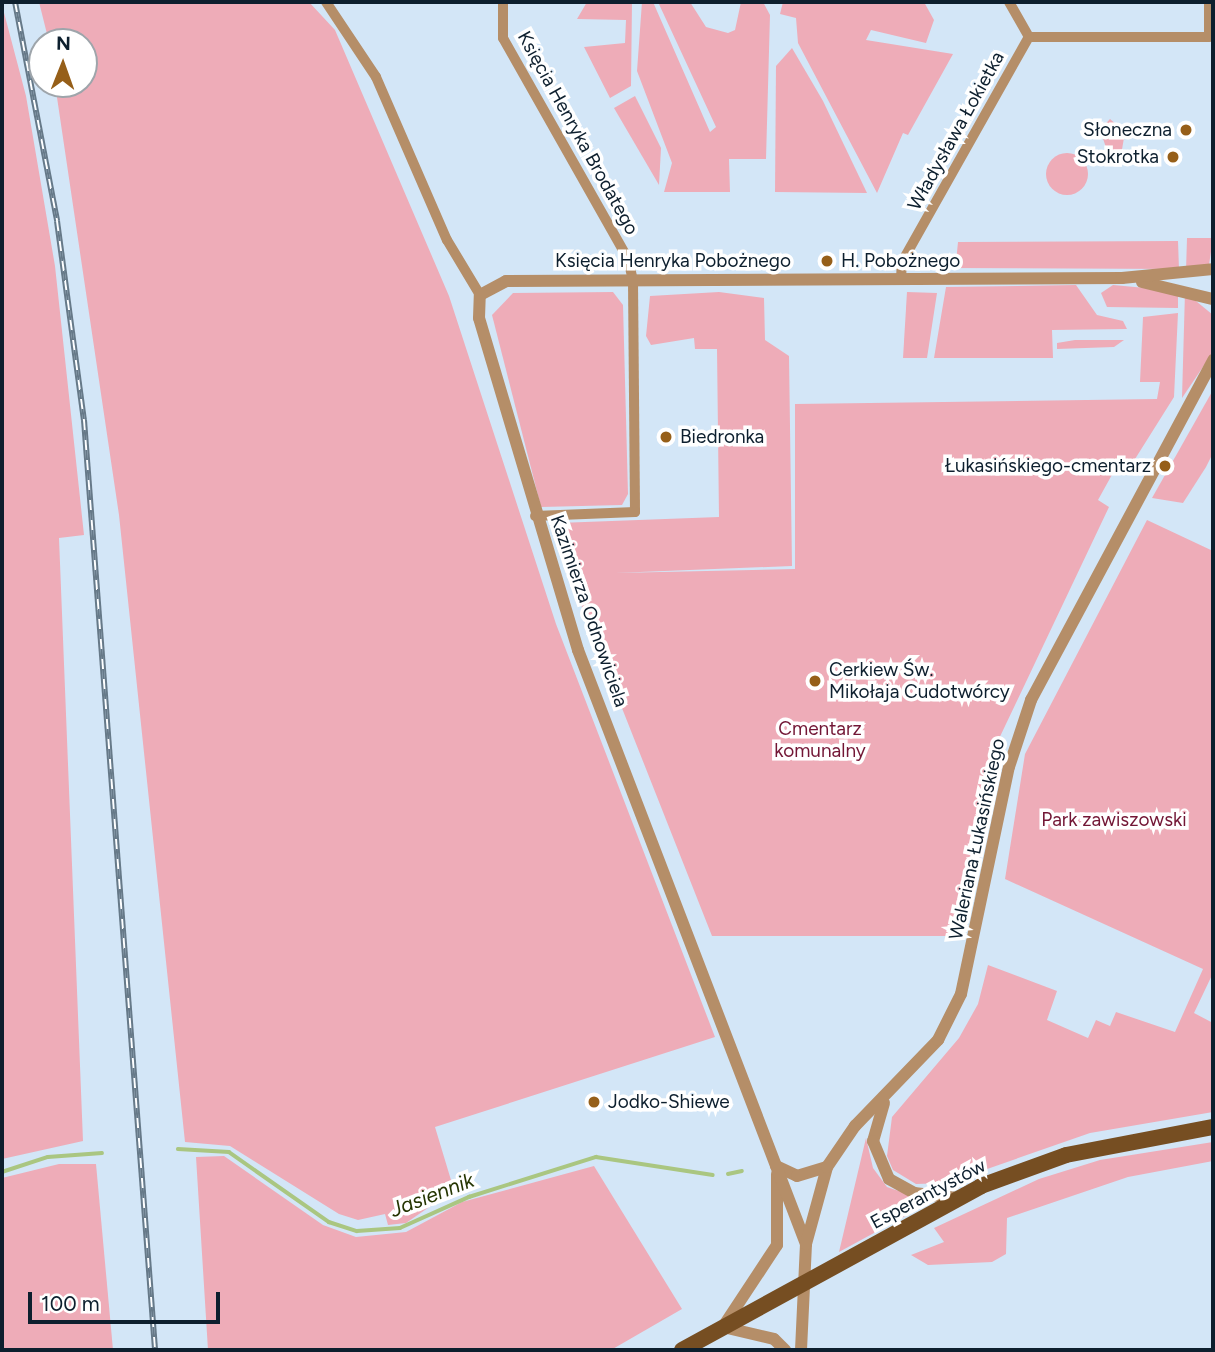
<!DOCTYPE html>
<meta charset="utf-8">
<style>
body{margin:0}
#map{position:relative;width:1215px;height:1352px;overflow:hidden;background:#d3e6f7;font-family:Figtree,sans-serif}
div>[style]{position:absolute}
.green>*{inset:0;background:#eeacb8}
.round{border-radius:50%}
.stream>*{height:3.5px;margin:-1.75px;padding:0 1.75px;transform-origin:1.75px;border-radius:1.75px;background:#aac681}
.minor>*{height:10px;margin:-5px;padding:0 5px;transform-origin:5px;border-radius:5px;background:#b58e68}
.tertiary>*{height:12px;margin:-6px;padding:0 6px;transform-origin:6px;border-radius:6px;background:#b58e68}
.primary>*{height:16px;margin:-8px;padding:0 8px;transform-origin:8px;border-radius:8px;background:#764e22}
.rail>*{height:6px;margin-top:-3px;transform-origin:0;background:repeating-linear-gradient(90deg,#fff 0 10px,#667988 0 20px);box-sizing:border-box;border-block:2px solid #667988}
.dots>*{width:19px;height:19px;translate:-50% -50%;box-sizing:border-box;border:4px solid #fff;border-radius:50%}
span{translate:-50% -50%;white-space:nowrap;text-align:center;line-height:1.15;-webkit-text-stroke:7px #fff;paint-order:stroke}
.poi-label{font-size:19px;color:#0d1f2e}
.right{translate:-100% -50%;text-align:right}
.left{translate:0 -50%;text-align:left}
.street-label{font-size:19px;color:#0d1f2e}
.park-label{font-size:19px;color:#721635}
.water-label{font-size:21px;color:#253502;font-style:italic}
.frame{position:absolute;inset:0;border:4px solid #0d1f2e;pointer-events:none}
.north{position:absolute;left:28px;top:28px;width:70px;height:70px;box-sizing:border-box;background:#fff;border:2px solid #9ea5ab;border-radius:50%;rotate:1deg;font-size:19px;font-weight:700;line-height:28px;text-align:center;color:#0d1f2e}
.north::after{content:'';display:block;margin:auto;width:24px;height:32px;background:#965f19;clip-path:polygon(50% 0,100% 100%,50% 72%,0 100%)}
.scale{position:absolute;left:28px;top:1292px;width:192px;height:32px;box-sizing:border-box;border:4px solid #0d1f2e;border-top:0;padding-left:9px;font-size:21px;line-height:24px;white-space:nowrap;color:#0d1f2e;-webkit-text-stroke:5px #fff;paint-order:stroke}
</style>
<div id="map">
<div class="green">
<i style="clip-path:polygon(39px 2px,309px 2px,335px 30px,449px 296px,556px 624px,715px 1037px,435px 1127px,454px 1190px,406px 1223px,388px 1225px,385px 1214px,358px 1220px,339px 1214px,230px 1146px,185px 1142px,119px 515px,55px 84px,84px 84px,84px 42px,49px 42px)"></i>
<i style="clip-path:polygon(587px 2px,632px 2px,631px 86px,610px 98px,584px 47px,625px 43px,626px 20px,577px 19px)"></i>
<i style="clip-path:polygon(642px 2px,653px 2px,710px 132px,716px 127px,658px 2px,690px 2px,706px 27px,728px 33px,735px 30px,741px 2px,763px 2px,770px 15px,766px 159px,729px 159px,730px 192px,664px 192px,672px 163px,637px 71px)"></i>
<i style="clip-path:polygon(783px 2px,924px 2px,934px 20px,926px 43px,871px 30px,866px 40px,953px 54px,908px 135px,903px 133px,877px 193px,798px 43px,796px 18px,780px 14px)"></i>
<i style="clip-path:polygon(2px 5px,26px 96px,55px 266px,84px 535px,59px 538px,83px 1141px,2px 1159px)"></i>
<i style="clip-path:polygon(792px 48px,823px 101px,867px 193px,775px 192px,776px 66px)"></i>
<i style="clip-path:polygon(635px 96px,661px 148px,659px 185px,614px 108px)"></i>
<i style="clip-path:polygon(1110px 119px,1125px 132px,1120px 161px,1110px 159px,1100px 130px)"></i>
<i class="round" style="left:1046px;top:153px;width:42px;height:42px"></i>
<i style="clip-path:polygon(1187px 238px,1213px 238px,1209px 265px,1186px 270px)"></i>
<i style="clip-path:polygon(1178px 241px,1179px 269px,945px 268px,945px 261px,956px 262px,958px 242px)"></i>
<i style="clip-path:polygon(1076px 285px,1097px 315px,1123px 321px,1127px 329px,1052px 330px,1053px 358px,934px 358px,946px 287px)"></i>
<i style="clip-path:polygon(1113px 285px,1178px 291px,1178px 308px,1107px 307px,1101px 293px)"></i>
<i style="clip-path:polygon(613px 292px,623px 305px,628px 494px,622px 505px,541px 507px,492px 315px,513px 293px)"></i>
<i style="clip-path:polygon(719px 292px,764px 298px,765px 340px,789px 356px,792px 566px,615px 573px,795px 569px,795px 404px,1157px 399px,1160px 382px,1140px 382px,1143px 317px,1178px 313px,1174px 397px,1130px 467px,1119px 462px,1098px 500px,1109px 507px,996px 745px,952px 936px,712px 936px,569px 574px,553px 532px,558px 523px,719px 517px,717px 349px,695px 349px,694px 338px,651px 345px,646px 336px,650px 296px)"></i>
<i style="clip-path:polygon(907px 292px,937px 293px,927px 358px,903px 358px)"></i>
<i style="clip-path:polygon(1185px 292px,1213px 315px,1213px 352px,1182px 398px)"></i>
<i style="clip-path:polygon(1124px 340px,1114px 347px,1057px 349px,1057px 343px,1075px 340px)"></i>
<i style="clip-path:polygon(1213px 390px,1213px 453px,1206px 467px,1183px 503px,1152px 498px)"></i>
<i style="clip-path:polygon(1147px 520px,1213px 551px,1213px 973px,1194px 1013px,1213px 1023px,1213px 1112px,1090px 1133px,947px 1183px,916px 1184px,893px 1170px,887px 1156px,892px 1117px,959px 1038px,978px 1004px,988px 965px,1057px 991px,1047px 1020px,1088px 1038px,1096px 1020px,1110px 1026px,1116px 1012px,1175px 1032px,1203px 969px,1005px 879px,1025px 754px)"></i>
<i style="clip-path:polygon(866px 1138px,873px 1168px,887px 1187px,931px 1202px,839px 1252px)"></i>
<i style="clip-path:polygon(1213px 1142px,1213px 1161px,1128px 1177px,1007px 1218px,1006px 1254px,992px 1262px,928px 1265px,911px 1255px,944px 1242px,934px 1228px,1039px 1179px,1100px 1160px)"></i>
<i style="clip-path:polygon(224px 1156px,323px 1225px,356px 1237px,406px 1232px,462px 1202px,594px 1166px,682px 1309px,611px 1350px,208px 1350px,196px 1157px)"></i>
<i style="clip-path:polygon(59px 1164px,96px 1164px,113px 1350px,2px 1350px,2px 1178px)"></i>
</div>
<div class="stream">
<i style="left:178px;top:1149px;width:51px;rotate:3.4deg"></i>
<i style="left:229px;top:1152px;width:122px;rotate:35deg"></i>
<i style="left:329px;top:1222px;width:29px;rotate:18deg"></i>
<i style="left:357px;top:1231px;width:43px;rotate:-4deg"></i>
<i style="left:400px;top:1228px;width:76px;rotate:-24.2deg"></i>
<i style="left:469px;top:1197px;width:133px;rotate:-17.5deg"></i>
<i style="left:596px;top:1157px;width:118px;rotate:8.7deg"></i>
<i style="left:2px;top:1172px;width:48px;rotate:-18.1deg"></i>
<i style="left:48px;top:1157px;width:54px;rotate:-4.2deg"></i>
<i style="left:728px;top:1174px;width:14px;rotate:-12deg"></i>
</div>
<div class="minor">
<i style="left:326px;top:2px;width:90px;rotate:56.3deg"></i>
<i style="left:376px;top:77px;width:178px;rotate:66.5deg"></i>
<i style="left:447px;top:240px;width:64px;rotate:59deg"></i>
<i style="left:503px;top:2px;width:36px;rotate:90deg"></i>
<i style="left:503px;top:38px;width:254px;rotate:60.5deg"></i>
<i style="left:628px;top:259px;width:23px;rotate:77deg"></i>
<i style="left:633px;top:281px;width:231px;rotate:89.5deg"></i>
<i style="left:635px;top:512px;width:100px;rotate:177.7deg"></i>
<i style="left:1029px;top:37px;width:180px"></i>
<i style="left:1209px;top:37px;width:35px;rotate:-90deg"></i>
<i style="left:901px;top:279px;width:17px;rotate:-87deg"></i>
<i style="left:902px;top:262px;width:258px;rotate:-60.6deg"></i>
<i style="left:1029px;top:37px;width:40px;rotate:-119.7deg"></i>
</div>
<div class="tertiary">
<i style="left:1142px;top:282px;width:73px;rotate:13.5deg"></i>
<i style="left:884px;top:1103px;width:40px;rotate:106deg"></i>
<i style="left:873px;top:1141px;width:41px;rotate:67.2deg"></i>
<i style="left:889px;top:1179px;width:29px;rotate:29deg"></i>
<i style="left:914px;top:1193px;width:44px;rotate:6.5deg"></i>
<i style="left:776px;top:1166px;width:23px;rotate:25deg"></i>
<i style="left:797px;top:1176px;width:31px;rotate:-17deg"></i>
<i style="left:777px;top:1174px;width:71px;rotate:90deg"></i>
<i style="left:777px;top:1245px;width:98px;rotate:123.4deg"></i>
<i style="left:723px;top:1327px;width:52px;rotate:13.2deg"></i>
<i style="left:774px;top:1339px;width:16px;rotate:45deg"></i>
<i style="left:806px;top:1244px;width:636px;rotate:-111deg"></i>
<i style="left:578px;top:650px;width:346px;rotate:-106.6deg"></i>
<i style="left:479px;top:318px;width:23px;rotate:-88deg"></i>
<i style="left:480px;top:295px;width:30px;rotate:-28deg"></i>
<i style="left:506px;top:281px;width:616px;rotate:-0.28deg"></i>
<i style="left:1122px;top:278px;width:91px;rotate:-5.6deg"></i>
<i style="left:801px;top:1350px;width:106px;rotate:-87.3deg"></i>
<i style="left:806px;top:1244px;width:80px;rotate:-74.7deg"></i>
<i style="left:827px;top:1167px;width:50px;rotate:-55.7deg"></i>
<i style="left:855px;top:1126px;width:120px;rotate:-46deg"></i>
<i style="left:938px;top:1040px;width:51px;rotate:-63.4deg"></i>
<i style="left:961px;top:994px;width:232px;rotate:-78.1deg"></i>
<i style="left:1009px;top:767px;width:71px;rotate:-71.8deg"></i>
<i style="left:1031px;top:700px;width:386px;rotate:-61.8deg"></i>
</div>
<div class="primary">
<i style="left:682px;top:1350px;width:341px;rotate:-28.7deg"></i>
<i style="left:981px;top:1186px;width:90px;rotate:-20deg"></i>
<i style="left:1066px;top:1155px;width:150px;rotate:-10.8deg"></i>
</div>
<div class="rail">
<i style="left:15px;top:2px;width:223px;rotate:79.1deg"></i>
<i style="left:57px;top:221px;width:201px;rotate:82.3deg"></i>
<i style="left:84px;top:420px;width:933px;rotate:85.63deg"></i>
</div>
<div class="dots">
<i style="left:1186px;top:130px;background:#965f19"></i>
<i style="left:1173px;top:157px;background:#965f19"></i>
<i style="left:827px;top:261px;background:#965f19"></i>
<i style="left:666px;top:437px;background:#965f19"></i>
<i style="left:1165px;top:466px;background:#965f19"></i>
<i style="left:815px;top:681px;background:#965f19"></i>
<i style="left:594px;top:1102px;background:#965f19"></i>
</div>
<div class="poi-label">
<span class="right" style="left:1172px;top:130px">Słoneczna</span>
<span class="right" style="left:1159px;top:157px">Stokrotka</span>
<span class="left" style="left:841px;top:261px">H. Pobożnego</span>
<span class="left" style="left:680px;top:437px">Biedronka</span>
<span class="right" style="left:1151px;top:466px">Łukasińskiego-cmentarz</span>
<span class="left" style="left:829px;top:681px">Cerkiew Św.<br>Mikołaja Cudotwórcy</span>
<span class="left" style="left:608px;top:1102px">Jodko-Shiewe</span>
</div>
<div class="street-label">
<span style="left:956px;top:131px;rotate:-61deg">Władysława Łokietka</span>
<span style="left:578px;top:133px;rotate:61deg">Księcia Henryka Brodatego</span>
<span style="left:673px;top:261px">Księcia Henryka Pobożnego</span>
<span style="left:589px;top:611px;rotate:71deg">Kazimierza Odnowiciela</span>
<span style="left:977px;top:839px;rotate:-78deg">Waleriana Łukasińskiego</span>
<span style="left:928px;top:1194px;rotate:-28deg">Esperantystów</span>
</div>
<div class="park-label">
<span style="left:820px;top:740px">Cmentarz<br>komunalny</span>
<span style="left:1114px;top:820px">Park zawiszowski</span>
</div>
<div class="water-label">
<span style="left:432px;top:1195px;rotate:-21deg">Jasiennik</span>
</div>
<div class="frame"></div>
<div class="north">N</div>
<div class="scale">100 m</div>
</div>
